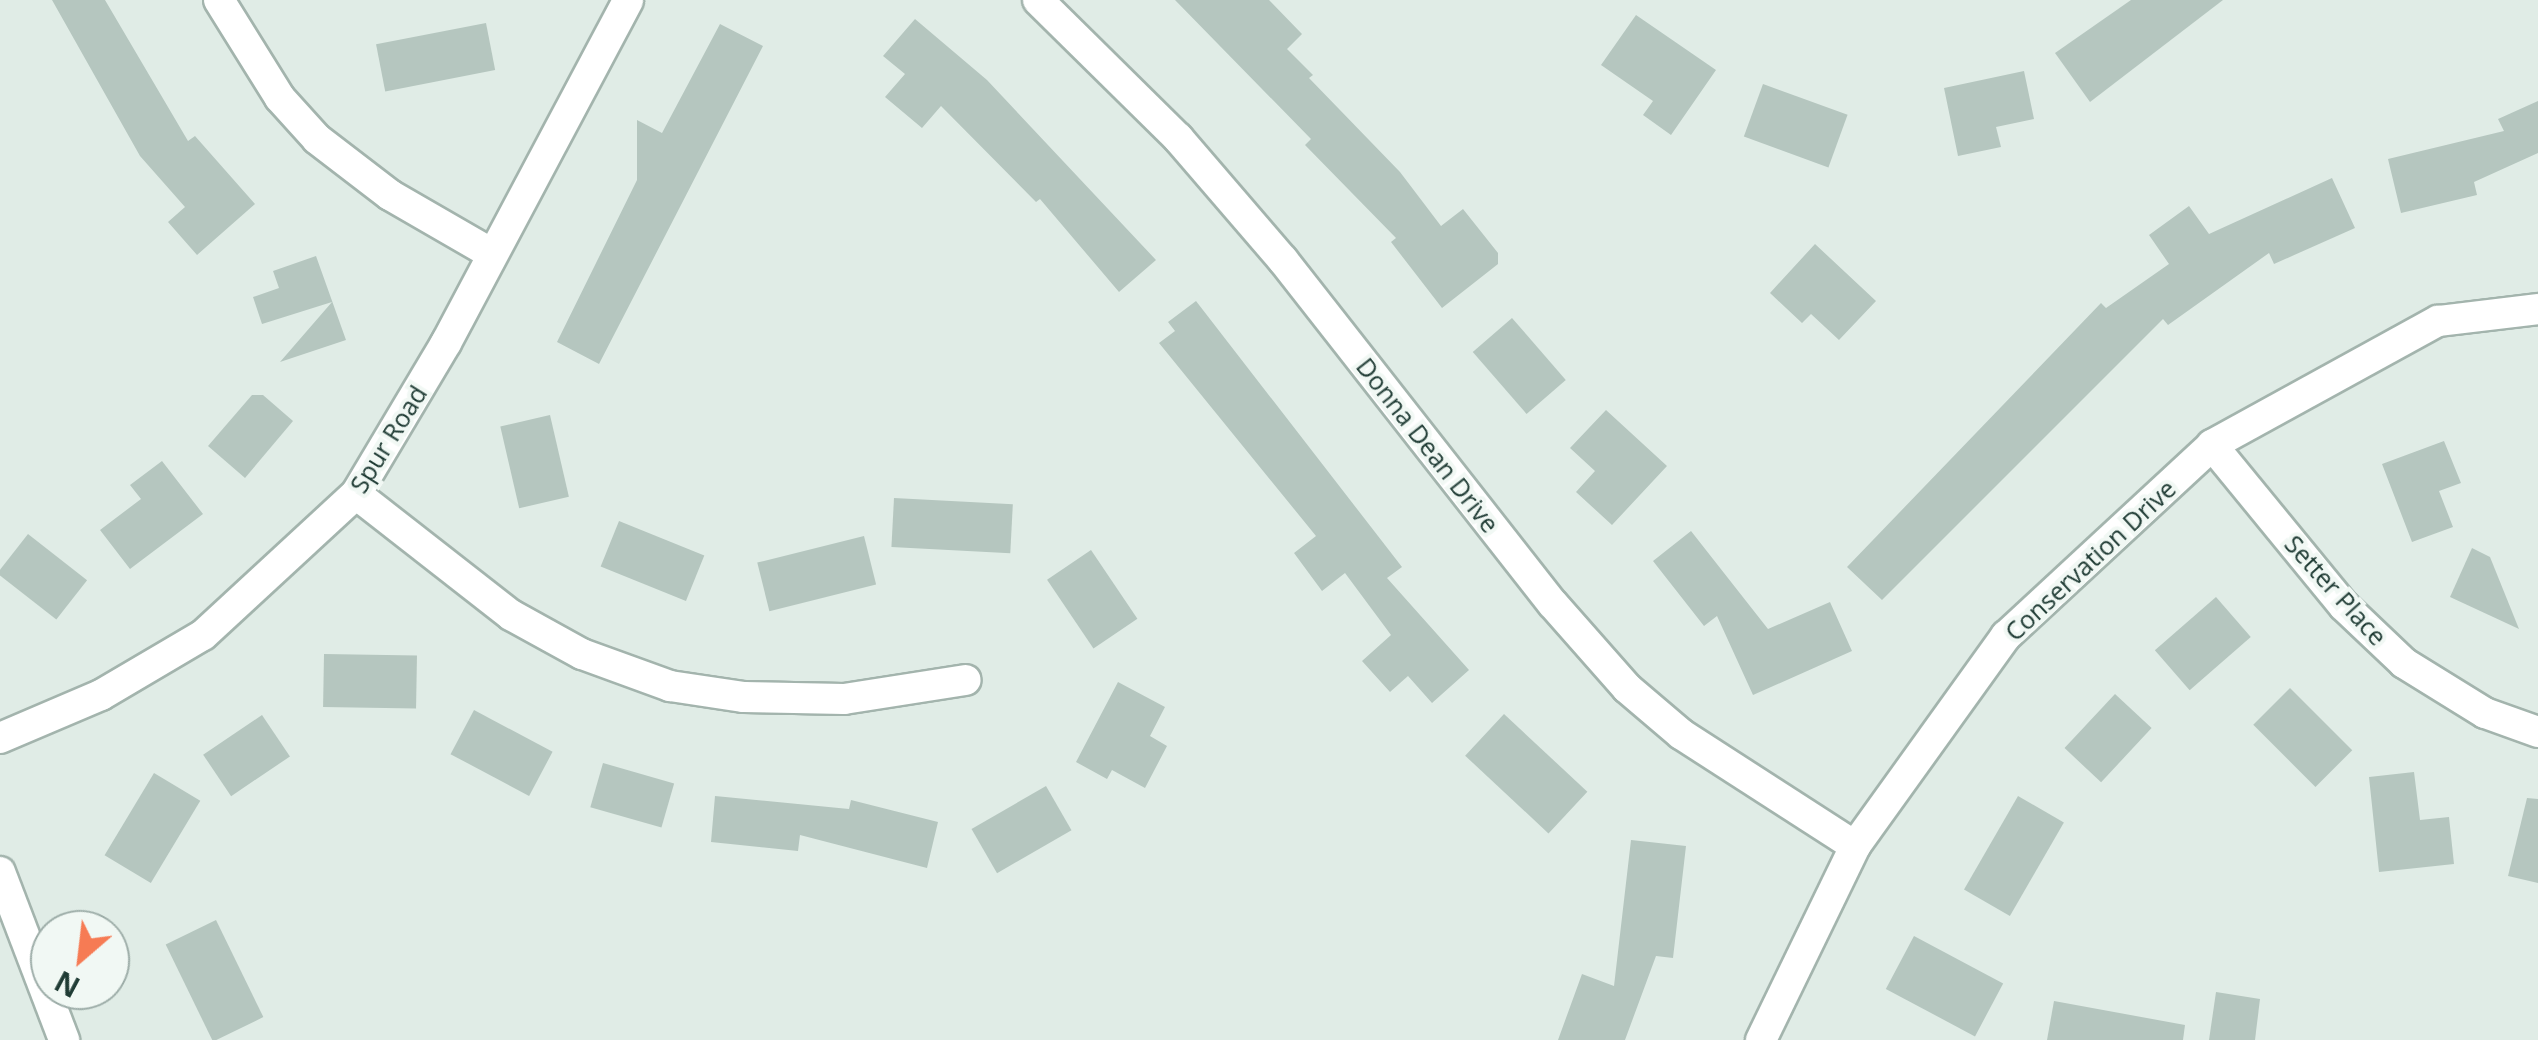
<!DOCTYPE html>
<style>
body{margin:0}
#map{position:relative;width:2538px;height:1040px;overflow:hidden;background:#e0ece6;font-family:"Open Sans",sans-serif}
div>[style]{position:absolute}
.building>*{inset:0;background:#b5c6bf;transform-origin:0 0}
.roads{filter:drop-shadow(2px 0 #a3b4ad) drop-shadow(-2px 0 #a3b4ad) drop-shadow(0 2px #a3b4ad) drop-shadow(0 -2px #a3b4ad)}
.street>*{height:30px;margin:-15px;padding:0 15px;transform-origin:15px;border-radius:15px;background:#fff}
.secondary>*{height:30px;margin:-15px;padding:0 15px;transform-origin:15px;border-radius:15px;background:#fff}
span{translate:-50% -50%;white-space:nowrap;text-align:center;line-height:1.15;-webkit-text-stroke:8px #f1f8f4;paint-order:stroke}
.street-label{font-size:25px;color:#203c35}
.north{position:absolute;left:30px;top:910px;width:100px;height:100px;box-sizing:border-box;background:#f1f8f4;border:2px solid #9dada8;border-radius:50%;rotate:208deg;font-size:28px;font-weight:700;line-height:40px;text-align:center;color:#203c35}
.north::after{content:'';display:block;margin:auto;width:35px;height:45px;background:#f67b54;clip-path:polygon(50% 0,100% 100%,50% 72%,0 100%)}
</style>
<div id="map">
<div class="building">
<i style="clip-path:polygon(52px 0,105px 0,188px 141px,195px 136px,255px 204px,197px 255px,168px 222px,185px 207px,140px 156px)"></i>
<i style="clip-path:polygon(1175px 0,1269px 0,1302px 34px,1287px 49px,1313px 75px,1309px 78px,1400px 172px,1441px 226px,1463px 209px,1498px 253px,1498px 264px,1442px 308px,1391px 242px,1396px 238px,1305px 145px,1311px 139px)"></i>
<i style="clip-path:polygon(2131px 0,2223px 0,2090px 102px,2055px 53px)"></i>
<i style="clip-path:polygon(1636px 15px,1716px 70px,1671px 135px,1643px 115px,1653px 101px,1601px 65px)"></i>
<i style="clip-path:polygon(915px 19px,987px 80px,1156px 260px,1119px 292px,1040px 199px,1036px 202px,941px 106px,922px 128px,885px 97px,905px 74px,883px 56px)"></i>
<i style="left:486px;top:23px;width:48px;height:112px;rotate:79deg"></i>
<i style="clip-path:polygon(720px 24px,763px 46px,599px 364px,557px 342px,637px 180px,637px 120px,662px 133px)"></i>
<i style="clip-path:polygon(2024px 71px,2034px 119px,1996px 127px,2001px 147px,1958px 156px,1944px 88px)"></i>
<i style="left:1763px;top:84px;width:90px;height:56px;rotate:20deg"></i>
<i style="clip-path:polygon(2538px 101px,2538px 153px,2474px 182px,2477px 195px,2401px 213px,2388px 159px,2504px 131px,2498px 119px)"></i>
<i style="clip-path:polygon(2332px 178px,2355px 228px,2274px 264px,2269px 253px,2168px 325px,2163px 319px,1882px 600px,1847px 567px,2101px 303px,2106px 308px,2169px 264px,2149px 235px,2189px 206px,2209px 234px)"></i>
<i style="clip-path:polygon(1815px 244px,1876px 301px,1839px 340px,1811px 314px,1802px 323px,1770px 293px)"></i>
<i style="clip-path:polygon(316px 256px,346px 340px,280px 362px,332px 302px,262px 324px,253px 297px,279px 288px,273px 271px)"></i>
<i style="clip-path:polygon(1196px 301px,1402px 567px,1387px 578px,1469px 670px,1432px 703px,1408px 676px,1390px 692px,1362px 661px,1391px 635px,1345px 573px,1322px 591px,1294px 553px,1316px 536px,1159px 343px,1175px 331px,1168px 322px)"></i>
<i style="left:1512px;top:318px;width:82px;height:52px;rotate:49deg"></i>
<i style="clip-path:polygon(252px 395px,263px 395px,293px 421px,245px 478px,208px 446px)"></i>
<i style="clip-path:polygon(1606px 410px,1667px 466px,1612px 525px,1576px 492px,1595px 471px,1570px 448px)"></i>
<i style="left:550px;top:415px;width:84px;height:51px;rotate:77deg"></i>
<i style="clip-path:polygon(2444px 441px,2461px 483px,2439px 491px,2453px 527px,2412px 542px,2382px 464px)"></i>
<i style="clip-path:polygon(162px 461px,203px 514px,130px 569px,100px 530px,141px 499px,130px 485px)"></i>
<i style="left:894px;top:498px;width:119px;height:49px;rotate:3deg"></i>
<i style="left:619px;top:521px;width:92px;height:49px;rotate:22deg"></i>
<i style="clip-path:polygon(1691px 531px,1768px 629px,1830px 602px,1852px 651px,1753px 695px,1717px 616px,1704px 626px,1653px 561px)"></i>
<i style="left:28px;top:534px;width:75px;height:50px;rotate:38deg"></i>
<i style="left:864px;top:536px;width:50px;height:110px;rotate:76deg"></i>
<i style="clip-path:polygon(2472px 548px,2490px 557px,2519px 629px,2450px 597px)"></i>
<i style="left:1091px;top:550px;width:83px;height:53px;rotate:56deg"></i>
<i style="left:2216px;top:597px;width:53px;height:81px;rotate:49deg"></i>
<i style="left:324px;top:654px;width:93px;height:53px;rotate:1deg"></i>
<i style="clip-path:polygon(1118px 682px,1165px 707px,1150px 736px,1167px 746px,1145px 788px,1112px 770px,1107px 779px,1076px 762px)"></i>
<i style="left:2290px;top:688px;width:88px;height:52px;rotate:45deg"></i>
<i style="left:2115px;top:694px;width:50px;height:74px;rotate:43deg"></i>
<i style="left:474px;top:710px;width:89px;height:50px;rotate:28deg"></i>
<i style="left:1504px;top:714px;width:114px;height:57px;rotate:43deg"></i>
<i style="left:262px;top:715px;width:50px;height:71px;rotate:56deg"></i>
<i style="left:603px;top:763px;width:74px;height:46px;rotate:16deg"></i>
<i style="clip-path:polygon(2414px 772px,2420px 820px,2449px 817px,2454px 864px,2379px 872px,2369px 777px)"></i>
<i style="left:154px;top:773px;width:54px;height:96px;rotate:31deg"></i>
<i style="left:1046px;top:786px;width:51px;height:86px;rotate:60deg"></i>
<i style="clip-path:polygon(715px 796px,849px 809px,851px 800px,938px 822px,927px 868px,800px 835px,798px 851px,711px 842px)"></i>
<i style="left:2018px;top:796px;width:53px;height:108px;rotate:30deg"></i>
<i style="clip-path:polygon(2527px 798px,2538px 799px,2538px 883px,2508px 876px)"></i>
<i style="clip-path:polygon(1631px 840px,1686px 846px,1673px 958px,1656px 956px,1625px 1040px,1558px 1040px,1582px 974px,1614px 986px)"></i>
<i style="left:216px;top:920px;width:108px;height:56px;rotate:64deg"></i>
<i style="left:1914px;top:936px;width:101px;height:60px;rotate:28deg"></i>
<i style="clip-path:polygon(2216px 992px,2260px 999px,2255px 1040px,2209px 1040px)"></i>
<i style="clip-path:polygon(2054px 1001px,2185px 1025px,2183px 1040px,2047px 1040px)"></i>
</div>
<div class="roads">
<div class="street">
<i style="left:219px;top:0;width:115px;rotate:58.1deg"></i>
<i style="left:280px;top:98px;width:55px;rotate:47.9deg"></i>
<i style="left:317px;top:139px;width:92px;rotate:37.5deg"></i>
<i style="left:390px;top:195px;width:118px;rotate:30deg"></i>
<i style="left:1038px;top:0;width:197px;rotate:44.6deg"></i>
<i style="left:1178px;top:138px;width:161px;rotate:49.3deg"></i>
<i style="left:1283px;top:260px;width:437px;rotate:51.9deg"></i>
<i style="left:1553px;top:604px;width:112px;rotate:48.6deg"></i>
<i style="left:1627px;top:688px;width:71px;rotate:40.4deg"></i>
<i style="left:1681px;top:734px;width:207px;rotate:32.8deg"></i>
<i style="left:2212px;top:445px;width:208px;rotate:50.7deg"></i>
<i style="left:2344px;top:606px;width:83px;rotate:43.5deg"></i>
<i style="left:2404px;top:663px;width:95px;rotate:31.7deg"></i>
<i style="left:2485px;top:713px;width:56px;rotate:19.7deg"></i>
<i style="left:356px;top:494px;width:197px;rotate:38deg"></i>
<i style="left:511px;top:615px;width:81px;rotate:28.8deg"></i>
<i style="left:582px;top:654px;width:94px;rotate:20deg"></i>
<i style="left:670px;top:686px;width:75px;rotate:8.5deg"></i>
<i style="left:744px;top:697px;width:100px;rotate:1.1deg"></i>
<i style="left:844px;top:699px;width:123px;rotate:-8.9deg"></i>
<i style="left:0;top:738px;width:110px;rotate:-23.1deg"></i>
<i style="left:101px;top:695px;width:118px;rotate:-30.5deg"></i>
<i style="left:203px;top:635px;width:208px;rotate:-42.7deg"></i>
<i style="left:356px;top:494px;width:176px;rotate:-59.2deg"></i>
<i style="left:446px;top:343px;width:388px;rotate:-62deg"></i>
<i style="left:1761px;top:1040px;width:216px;rotate:-64.1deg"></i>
<i style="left:1855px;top:846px;width:259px;rotate:-54.3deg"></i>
<i style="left:2006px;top:636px;width:281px;rotate:-42.8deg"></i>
<i style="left:2212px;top:445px;width:258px;rotate:-28.8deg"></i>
<i style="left:2438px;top:321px;width:101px;rotate:-6.8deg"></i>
</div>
<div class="secondary">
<i style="left:0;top:872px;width:180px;rotate:69.1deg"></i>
</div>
</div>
<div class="street-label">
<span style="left:388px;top:439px;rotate:-58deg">Spur Road</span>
<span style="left:1428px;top:445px;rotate:52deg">Donna Dean Drive</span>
<span style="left:2090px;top:560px;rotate:-43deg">Conservation Drive</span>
<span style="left:2336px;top:590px;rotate:48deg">Setter Place</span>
</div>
<div class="north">N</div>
</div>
